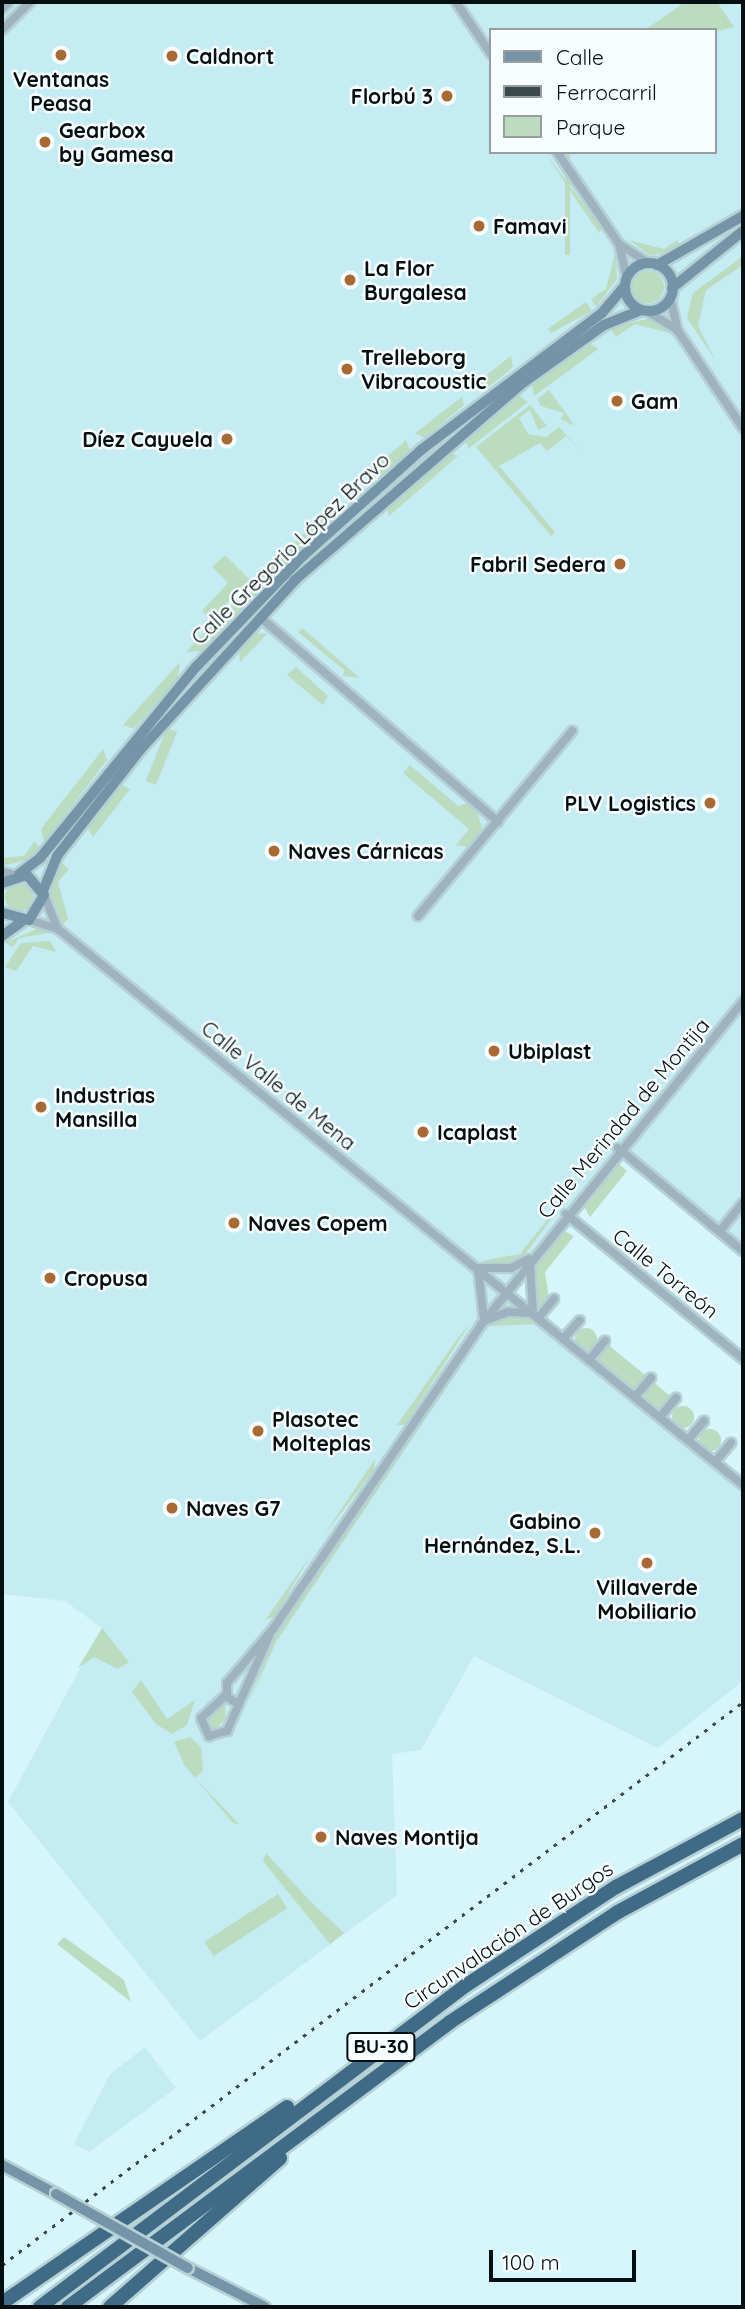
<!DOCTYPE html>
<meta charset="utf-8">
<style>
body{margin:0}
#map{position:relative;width:745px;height:2309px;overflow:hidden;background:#d7f6fb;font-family:Quicksand,sans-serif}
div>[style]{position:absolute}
.built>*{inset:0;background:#c4ecf2}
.green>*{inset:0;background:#bbdcbe;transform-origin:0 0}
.round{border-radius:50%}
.roads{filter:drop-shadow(2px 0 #b5d1d5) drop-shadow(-2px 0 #b5d1d5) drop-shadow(0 2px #b5d1d5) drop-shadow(0 -2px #b5d1d5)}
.street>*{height:8px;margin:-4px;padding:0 4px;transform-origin:4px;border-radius:4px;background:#9eb2bf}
.secondary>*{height:10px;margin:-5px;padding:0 5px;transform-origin:5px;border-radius:5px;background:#7694a7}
.secondary>.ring{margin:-5px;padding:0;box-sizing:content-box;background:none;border:10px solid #7694a7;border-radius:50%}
.highway>*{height:14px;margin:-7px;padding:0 7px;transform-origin:7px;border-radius:7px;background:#3f6b86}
.rail>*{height:2.5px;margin-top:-1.25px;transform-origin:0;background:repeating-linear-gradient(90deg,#3a494b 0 3.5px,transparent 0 10.5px)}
.bridges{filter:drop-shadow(2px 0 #b5d1d5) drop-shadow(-2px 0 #b5d1d5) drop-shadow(0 2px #b5d1d5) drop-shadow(0 -2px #b5d1d5)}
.secondary-bridge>*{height:10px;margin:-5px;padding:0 5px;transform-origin:5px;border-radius:5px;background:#7694a7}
.dots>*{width:19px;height:19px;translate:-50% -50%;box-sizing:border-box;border:4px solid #f8feff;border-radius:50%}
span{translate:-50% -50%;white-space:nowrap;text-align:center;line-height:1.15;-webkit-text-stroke:5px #f8feff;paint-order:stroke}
.shield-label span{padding:2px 5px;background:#f8feff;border:2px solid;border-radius:5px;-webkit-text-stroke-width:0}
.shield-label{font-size:19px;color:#050e10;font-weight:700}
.poi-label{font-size:21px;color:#050e10;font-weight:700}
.left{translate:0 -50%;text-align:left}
.right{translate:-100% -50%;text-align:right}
.street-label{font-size:21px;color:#050e10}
.frame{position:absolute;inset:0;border:4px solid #050e10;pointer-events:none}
.legend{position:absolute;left:489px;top:28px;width:228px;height:126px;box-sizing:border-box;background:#f8feff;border:2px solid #979e9f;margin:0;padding:9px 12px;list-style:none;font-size:21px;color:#050e10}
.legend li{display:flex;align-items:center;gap:14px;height:35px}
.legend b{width:35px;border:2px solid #979e9f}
.scale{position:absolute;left:489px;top:2250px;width:147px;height:32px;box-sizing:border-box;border:4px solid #050e10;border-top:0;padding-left:9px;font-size:21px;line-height:24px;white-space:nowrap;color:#050e10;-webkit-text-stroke:5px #f8feff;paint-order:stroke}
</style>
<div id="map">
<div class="built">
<i style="clip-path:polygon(evenodd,2px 2px,743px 2px,743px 1251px,618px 1148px,506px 1291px,743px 1485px,743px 1681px,658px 1748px,474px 1656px,421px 1750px,392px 1754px,397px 1895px,200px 2041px,8px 1802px,102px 1628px,65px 1601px,2px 1594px,2px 2px,491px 30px,715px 30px,715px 152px,491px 152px,491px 30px)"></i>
<i style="clip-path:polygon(145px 2047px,176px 2088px,89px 2152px,74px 2144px,110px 2074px)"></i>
</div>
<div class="green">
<i style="clip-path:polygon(685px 2px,717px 2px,734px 27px,715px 32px,645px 30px)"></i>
<i style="clip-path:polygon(545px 152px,602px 229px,599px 233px,569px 189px)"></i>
<i style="left:565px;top:152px;width:5px;height:103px"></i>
<i style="clip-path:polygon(629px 240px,664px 249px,677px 240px,682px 248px,651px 256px)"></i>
<i style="clip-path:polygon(616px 250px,617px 279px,596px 307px,591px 299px,606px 289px)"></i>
<i style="clip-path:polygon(743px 256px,743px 265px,706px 290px,698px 326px,716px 361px,687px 318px,693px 293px)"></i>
<i class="round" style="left:632px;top:271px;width:32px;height:32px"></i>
<i style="clip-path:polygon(586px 302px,592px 311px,551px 333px,548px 329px)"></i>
<i style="clip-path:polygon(647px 319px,673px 334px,635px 324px,616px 337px,610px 328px)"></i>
<i style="clip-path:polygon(591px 344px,598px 349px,534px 396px,532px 384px)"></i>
<i style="clip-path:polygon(511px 356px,513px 367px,485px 390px,474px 385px)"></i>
<i style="clip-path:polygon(549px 390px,567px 415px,575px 426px,561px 419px,564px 413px,541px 406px,537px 399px)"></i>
<i style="clip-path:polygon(518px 395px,528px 402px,468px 449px,466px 436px)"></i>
<i style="clip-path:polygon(462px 397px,464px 405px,425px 438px,415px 433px)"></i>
<i style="clip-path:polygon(530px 405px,547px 426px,538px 430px,530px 410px,519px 418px,528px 434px,546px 437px,559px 427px,585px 456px,566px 436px,547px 451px,540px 443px,499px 466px,555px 532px,551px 536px,476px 447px)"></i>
<i style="clip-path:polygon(406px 440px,410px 450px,377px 479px,365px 476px)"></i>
<i style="clip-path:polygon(449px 452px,458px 456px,389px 516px,386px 505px)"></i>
<i style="clip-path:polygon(331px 507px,335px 518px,273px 577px,260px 577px)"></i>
<i style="clip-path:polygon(225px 555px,250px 580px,211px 619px,202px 611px,228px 583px,212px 567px)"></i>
<i style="clip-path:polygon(253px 582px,256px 594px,202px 651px,186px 652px)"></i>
<i style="clip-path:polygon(302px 628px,338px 659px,360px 678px,343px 676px,344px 670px,298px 632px)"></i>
<i style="clip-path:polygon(268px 633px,240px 662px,238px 649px,252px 634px)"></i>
<i style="clip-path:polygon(180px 662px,178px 678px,134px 729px,123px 725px)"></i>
<i style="clip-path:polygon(296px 667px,328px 696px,323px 705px,287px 675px)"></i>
<i style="left:167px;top:728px;width:11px;height:57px;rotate:22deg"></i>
<i style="clip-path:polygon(103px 749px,107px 760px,44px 842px,41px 829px)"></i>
<i style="clip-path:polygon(410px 765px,458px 806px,469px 803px,477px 811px,482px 828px,468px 847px,456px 845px,469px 829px,403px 773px)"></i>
<i style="clip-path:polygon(122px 785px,130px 789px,93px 837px,87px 827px)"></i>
<i style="clip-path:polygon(34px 842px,40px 847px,27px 860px,2px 866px,2px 858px,24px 856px)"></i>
<i style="clip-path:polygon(61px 862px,69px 869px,58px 882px,68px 919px,63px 924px,49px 891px)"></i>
<i class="round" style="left:5px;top:883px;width:28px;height:28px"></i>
<i style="clip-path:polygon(37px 929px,55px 932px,19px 938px,13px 947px,5px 943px)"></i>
<i style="clip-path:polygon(50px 941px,56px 952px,33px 946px,16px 971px,5px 967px,21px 943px)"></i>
<i style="clip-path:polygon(594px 1161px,523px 1257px,504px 1265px,481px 1261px,520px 1254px)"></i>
<i style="clip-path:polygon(617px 1162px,627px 1171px,590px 1217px,582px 1203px)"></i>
<i style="clip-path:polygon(562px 1230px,574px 1236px,545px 1272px,549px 1298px,539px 1311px,534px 1269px)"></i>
<i style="clip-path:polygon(509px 1315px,521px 1315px,538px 1324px,489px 1326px)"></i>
<i style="clip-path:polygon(471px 1322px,405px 1425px,397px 1425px,458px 1338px)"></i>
<i class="round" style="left:575px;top:1328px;width:22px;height:22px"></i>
<i style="clip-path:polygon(485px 1330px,276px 1642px,249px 1703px,274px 1638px)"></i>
<i style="left:607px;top:1344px;width:50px;height:18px;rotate:39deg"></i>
<i style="left:653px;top:1382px;width:22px;height:17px;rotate:39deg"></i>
<i class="round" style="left:672px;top:1406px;width:22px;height:22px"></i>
<i class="round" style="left:699px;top:1429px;width:22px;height:22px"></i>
<i style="clip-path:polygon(375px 1459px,374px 1470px,322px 1538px)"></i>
<i style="clip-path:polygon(311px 1555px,274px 1617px,266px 1619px)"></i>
<i style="clip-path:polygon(102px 1628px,129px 1662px,118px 1669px,94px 1657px,78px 1668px)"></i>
<i style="clip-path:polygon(141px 1680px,167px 1719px,195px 1700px,187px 1725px,172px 1734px,156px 1724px,132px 1692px)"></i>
<i style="clip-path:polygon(225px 1704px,226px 1720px,213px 1730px,208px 1720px)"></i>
<i style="clip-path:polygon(190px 1737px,201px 1747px,203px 1771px,195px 1778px,239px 1824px,233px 1823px,185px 1766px,174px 1742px)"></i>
<i style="clip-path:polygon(266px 1853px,310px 1901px,344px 1933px,330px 1944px,263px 1861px)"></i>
<i style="left:278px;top:1894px;width:17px;height:88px;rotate:57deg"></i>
<i style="clip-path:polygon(64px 1937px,124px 1980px,131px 2002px,57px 1944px)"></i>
</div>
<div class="roads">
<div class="street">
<i style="left:456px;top:2px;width:63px;rotate:56.1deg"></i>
<i style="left:2px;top:9px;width:10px;rotate:-45deg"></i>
<i style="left:2px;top:30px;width:40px;rotate:-45deg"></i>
<i style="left:557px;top:152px;width:111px;rotate:56deg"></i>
<i style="left:619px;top:244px;width:37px;rotate:33deg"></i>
<i style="left:619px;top:244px;width:35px;rotate:77deg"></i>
<i style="left:670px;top:297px;width:35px;rotate:77deg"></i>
<i style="left:678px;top:331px;width:117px;rotate:56.2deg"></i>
<i style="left:647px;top:311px;width:36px;rotate:32deg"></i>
<i style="left:260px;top:617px;width:314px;rotate:40.7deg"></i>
<i style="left:2px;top:872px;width:13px;rotate:13deg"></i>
<i style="left:44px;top:895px;width:37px;rotate:68deg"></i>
<i style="left:58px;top:929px;width:882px;rotate:39.07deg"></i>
<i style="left:418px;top:916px;width:241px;rotate:-50.2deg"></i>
<i style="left:29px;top:920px;width:30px;rotate:17deg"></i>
<i style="left:618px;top:1148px;width:162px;rotate:39.5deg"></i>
<i style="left:566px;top:1214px;width:229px;rotate:39.3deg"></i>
<i style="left:720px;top:1231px;width:36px;rotate:-51deg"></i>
<i style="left:530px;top:1264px;width:49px;rotate:86.5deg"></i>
<i style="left:478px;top:1268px;width:33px"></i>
<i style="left:511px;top:1268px;width:20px;rotate:-27deg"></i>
<i style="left:478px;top:1268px;width:52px;rotate:83.4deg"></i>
<i style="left:538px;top:1318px;width:25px;rotate:-50deg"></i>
<i style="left:484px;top:1321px;width:26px;rotate:-21deg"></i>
<i style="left:508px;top:1312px;width:20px;rotate:3deg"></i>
<i style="left:563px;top:1339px;width:25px;rotate:-48deg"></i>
<i style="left:589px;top:1360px;width:25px;rotate:-50deg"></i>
<i style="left:635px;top:1397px;width:25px;rotate:-50deg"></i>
<i style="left:660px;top:1417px;width:25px;rotate:-50deg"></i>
<i style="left:688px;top:1440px;width:25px;rotate:-50deg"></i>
<i style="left:715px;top:1462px;width:25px;rotate:-50deg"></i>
<i style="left:226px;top:1695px;width:34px;rotate:137deg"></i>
<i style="left:201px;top:1718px;width:20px;rotate:66deg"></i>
<i style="left:209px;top:1736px;width:19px;rotate:-16deg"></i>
<i style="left:227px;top:1731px;width:104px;rotate:-66.1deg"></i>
<i style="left:237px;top:1703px;width:12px;rotate:-149deg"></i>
<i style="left:227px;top:1697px;width:14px;rotate:-90deg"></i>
<i style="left:227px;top:1683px;width:71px;rotate:-49.6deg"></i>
<i style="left:273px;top:1629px;width:368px;rotate:-55.6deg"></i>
<i style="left:481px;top:1325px;width:417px;rotate:-51deg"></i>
</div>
<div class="secondary">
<i class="ring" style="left:625px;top:263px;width:38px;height:38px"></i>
<i style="left:657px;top:265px;width:99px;rotate:-29.7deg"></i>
<i style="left:672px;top:288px;width:91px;rotate:-38.8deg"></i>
<i style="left:19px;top:874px;width:26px;rotate:-37deg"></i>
<i style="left:40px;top:858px;width:247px;rotate:-50.8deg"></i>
<i style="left:196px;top:667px;width:154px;rotate:-46.1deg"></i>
<i style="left:303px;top:556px;width:159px;rotate:-41.9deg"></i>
<i style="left:421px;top:450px;width:227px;rotate:-37.1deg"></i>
<i style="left:602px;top:313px;width:35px;rotate:-50deg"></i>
<i style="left:2px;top:883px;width:26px;rotate:-18deg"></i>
<i style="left:27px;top:875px;width:26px;rotate:50deg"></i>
<i style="left:44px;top:895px;width:29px;rotate:121deg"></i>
<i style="left:29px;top:920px;width:28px;rotate:-165deg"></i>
<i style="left:43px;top:891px;width:38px;rotate:-68deg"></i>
<i style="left:57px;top:856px;width:135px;rotate:-51.9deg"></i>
<i style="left:140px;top:750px;width:230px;rotate:-47.6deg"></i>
<i style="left:295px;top:580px;width:298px;rotate:-40.9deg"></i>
<i style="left:520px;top:385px;width:103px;rotate:-35.5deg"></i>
<i style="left:604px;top:325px;width:40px;rotate:-22deg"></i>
<i style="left:2px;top:936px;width:24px;rotate:-36deg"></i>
<i style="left:2px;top:2165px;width:61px;rotate:28.2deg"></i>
<i style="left:188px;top:2268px;width:86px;rotate:26.9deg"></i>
</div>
<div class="highway">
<i style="left:2px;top:2303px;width:346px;rotate:-34.5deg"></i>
<i style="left:40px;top:2307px;width:533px;rotate:-37.06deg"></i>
<i style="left:465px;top:1986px;width:181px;rotate:-33.3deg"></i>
<i style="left:616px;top:1887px;width:144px;rotate:-28.2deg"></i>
<i style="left:68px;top:2307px;width:477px;rotate:-36.7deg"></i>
<i style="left:450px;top:2022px;width:201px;rotate:-33.2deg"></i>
<i style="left:618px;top:1912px;width:142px;rotate:-28.5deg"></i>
<i style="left:110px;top:2307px;width:226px;rotate:-41.2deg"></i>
</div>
</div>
<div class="rail">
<i style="left:2px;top:2265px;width:931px;rotate:-37.23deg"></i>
</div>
<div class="bridges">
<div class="secondary-bridge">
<i style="left:56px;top:2194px;width:151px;rotate:29.3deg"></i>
</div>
</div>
<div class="dots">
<i style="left:61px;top:55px;background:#a96932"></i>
<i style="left:172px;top:56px;background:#a96932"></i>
<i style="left:447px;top:96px;background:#a96932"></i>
<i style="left:45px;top:142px;background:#a96932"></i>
<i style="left:479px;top:226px;background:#a96932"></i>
<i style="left:350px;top:280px;background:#a96932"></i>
<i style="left:347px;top:369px;background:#a96932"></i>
<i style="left:617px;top:401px;background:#a96932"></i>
<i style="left:227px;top:439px;background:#a96932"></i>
<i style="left:620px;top:564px;background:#a96932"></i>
<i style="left:710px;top:803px;background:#a96932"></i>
<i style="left:274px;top:851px;background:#a96932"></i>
<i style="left:494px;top:1051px;background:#a96932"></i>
<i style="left:41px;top:1107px;background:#a96932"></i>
<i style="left:423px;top:1132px;background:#a96932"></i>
<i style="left:234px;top:1223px;background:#a96932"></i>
<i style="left:50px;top:1278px;background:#a96932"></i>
<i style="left:258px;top:1431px;background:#a96932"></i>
<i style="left:172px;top:1508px;background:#a96932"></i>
<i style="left:595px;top:1533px;background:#a96932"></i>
<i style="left:647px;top:1563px;background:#a96932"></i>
<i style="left:321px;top:1837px;background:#a96932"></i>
</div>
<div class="shield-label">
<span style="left:381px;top:2047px">BU-30</span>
</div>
<div class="poi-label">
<span class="left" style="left:186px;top:56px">Caldnort</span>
<span style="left:61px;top:91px">Ventanas<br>Peasa</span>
<span class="right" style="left:433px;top:96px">Florbú 3</span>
<span class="left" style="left:59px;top:142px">Gearbox<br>by Gamesa</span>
<span class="left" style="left:493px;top:226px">Famavi</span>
<span class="left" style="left:364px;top:280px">La Flor<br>Burgalesa</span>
<span class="left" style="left:361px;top:369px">Trelleborg<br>Vibracoustic</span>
<span class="left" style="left:631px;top:401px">Gam</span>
<span class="right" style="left:213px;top:439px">Díez Cayuela</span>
<span class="right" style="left:606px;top:564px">Fabril Sedera</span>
<span class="right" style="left:696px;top:803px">PLV Logistics</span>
<span class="left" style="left:288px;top:851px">Naves Cárnicas</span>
<span class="left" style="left:508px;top:1051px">Ubiplast</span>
<span class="left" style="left:55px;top:1107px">Industrias<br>Mansilla</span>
<span class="left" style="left:437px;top:1132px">Icaplast</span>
<span class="left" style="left:248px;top:1223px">Naves Copem</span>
<span class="left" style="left:64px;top:1278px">Cropusa</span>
<span class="left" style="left:272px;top:1431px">Plasotec<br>Molteplas</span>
<span class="left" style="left:186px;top:1508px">Naves G7</span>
<span class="right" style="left:581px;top:1533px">Gabino<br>Hernández, S.L.</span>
<span style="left:647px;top:1599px">Villaverde<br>Mobiliario</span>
<span class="left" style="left:335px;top:1837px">Naves Montija</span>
</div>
<div class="street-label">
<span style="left:290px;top:548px;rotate:-44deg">Calle Gregorio López Bravo</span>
<span style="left:279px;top:1085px;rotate:39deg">Calle Valle de Mena</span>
<span style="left:623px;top:1118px;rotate:-50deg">Calle Merindad de Montija</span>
<span style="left:666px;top:1273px;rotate:39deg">Calle Torreón</span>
<span style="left:508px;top:1935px;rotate:-34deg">Circunvalación de Burgos</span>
</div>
<div class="frame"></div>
<ul class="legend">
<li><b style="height:9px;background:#7694a7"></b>Calle</li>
<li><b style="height:9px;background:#3a494b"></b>Ferrocarril</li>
<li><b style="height:19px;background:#bbdcbe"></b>Parque</li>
</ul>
<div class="scale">100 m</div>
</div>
